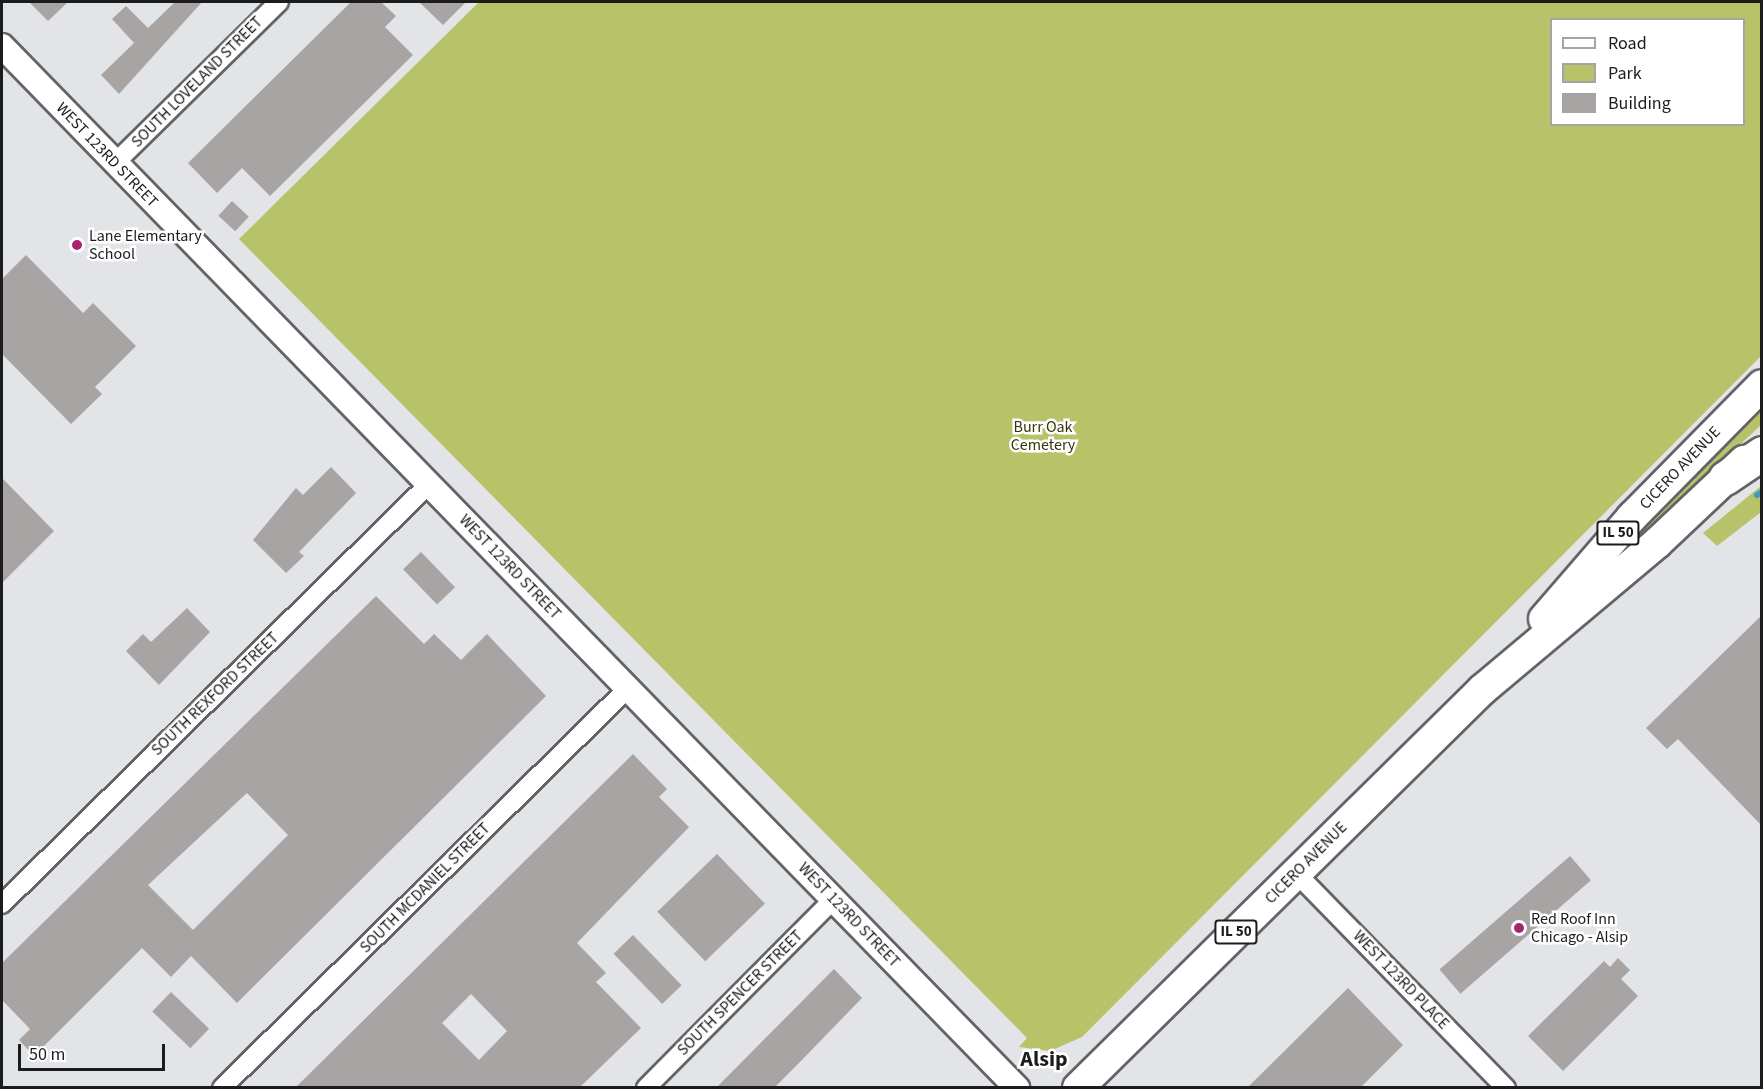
<!DOCTYPE html>
<style>
body{margin:0}
#map{position:relative;width:1763px;height:1089px;overflow:hidden;background:#e2e4e7;font-family:"Source Sans 3",sans-serif}
div>[style]{position:absolute}
.green>*{inset:0;background:#b8c268}
.stream>*{height:6px;margin:-3px;padding:0 3px;transform-origin:3px;border-radius:3px;background:#3c9bbe}
.building>*{inset:0;background:#a8a4a4;transform-origin:0 0}
.roads{filter:drop-shadow(2px 0 #626466) drop-shadow(-2px 0 #626466) drop-shadow(0 2px #626466) drop-shadow(0 -2px #626466)}
.minor>*{height:18px;margin:-9px;padding:0 9px;transform-origin:9px;border-radius:9px;background:#fff}
.tertiary>*{height:24px;margin:-12px;padding:0 12px;transform-origin:12px;border-radius:12px;background:#fff}
.primary>*{height:30px;margin:-15px;padding:0 15px;transform-origin:15px;border-radius:15px;background:#fff}
.motorway>*{height:33px;margin:-16.5px;padding:0 16.5px;transform-origin:16.5px;border-radius:16.5px;background:#fff}
.dots>*{width:16px;height:16px;translate:-50% -50%;box-sizing:border-box;border:3px solid #fff;border-radius:50%}
span{translate:-50% -50%;white-space:nowrap;text-align:center;line-height:1.15;-webkit-text-stroke:5px #fff;paint-order:stroke}
.shield-label span{padding:2px 4px;background:#fff;border:2px solid;border-radius:4px;-webkit-text-stroke-width:0}
.shield-label{font-size:15px;color:#1b1c1c;font-weight:700}
.street-label{font-size:16px;color:#1b1c1c}
.poi-label{font-size:16px;color:#1b1c1c}
.left{translate:0 -50%;text-align:left}
.park-label{font-size:16px;color:#34370c}
.district-label{font-size:22px;color:#1b1c1c;font-weight:700}
.frame{position:absolute;inset:0;border:3px solid #1b1c1c;pointer-events:none}
.legend{position:absolute;left:1550px;top:18px;width:195px;height:108px;box-sizing:border-box;background:#fff;border:2px solid #a4a4a4;margin:0;padding:8px 10px;list-style:none;font-size:18px;color:#1b1c1c}
.legend li{display:flex;align-items:center;gap:12px;height:30px}
.legend b{width:30px;border:2px solid #a4a4a4}
.scale{position:absolute;left:18px;top:1044px;width:147px;height:27px;box-sizing:border-box;border:3px solid #1b1c1c;border-top:0;padding-left:8px;font-size:18px;line-height:21px;white-space:nowrap;color:#1b1c1c;-webkit-text-stroke:4px #fff;paint-order:stroke}
</style>
<div id="map">
<div class="green">
<i style="clip-path:polygon(evenodd,479px 2px,1761px 2px,1761px 356px,1082px 1037px,1050px 1051px,1019px 1047px,1027px 1038px,239px 239px,479px 2px,1552px 20px,1744px 20px,1744px 124px,1552px 124px,1552px 20px)"></i>
<i style="clip-path:polygon(1761px 404px,1761px 425px,1643px 536px,1635px 527px)"></i>
<i style="clip-path:polygon(1761px 486px,1761px 512px,1717px 546px,1703px 533px)"></i>
</div>
<div class="stream">
<i style="left:1757px;top:495px;width:6px;rotate:-31deg"></i>
</div>
<div class="building">
<i style="clip-path:polygon(29px 2px,68px 2px,48px 21px)"></i>
<i style="clip-path:polygon(175px 2px,202px 2px,119px 94px,101px 75px,134px 43px,112px 19px,126px 6px,148px 28px)"></i>
<i style="clip-path:polygon(351px 2px,381px 2px,396px 16px,385px 27px,413px 55px,270px 196px,242px 168px,217px 193px,188px 163px)"></i>
<i style="clip-path:polygon(419px 2px,466px 2px,443px 25px)"></i>
<i style="left:232px;top:201px;width:23px;height:20px;rotate:43deg"></i>
<i style="clip-path:polygon(26px 255px,83px 313px,93px 303px,136px 346px,95px 387px,102px 394px,71px 424px,2px 354px,2px 279px)"></i>
<i style="clip-path:polygon(331px 467px,356px 493px,299px 552px,304px 556px,286px 573px,253px 540px,296px 488px,303px 495px)"></i>
<i style="clip-path:polygon(2px 478px,54px 531px,2px 583px)"></i>
<i style="left:421px;top:552px;width:49px;height:25px;rotate:46deg"></i>
<i style="clip-path:polygon(evenodd,376px 596px,424px 644px,434px 634px,461px 660px,487px 634px,546px 696px,237px 1003px,191px 956px,171px 977px,142px 948px,34px 1056px,19px 1040px,30px 1029px,2px 1000px,2px 963px,376px 596px,247px 793px,288px 835px,193px 930px,148px 885px,247px 793px)"></i>
<i style="clip-path:polygon(187px 608px,210px 632px,159px 685px,126px 651px,143px 634px,151px 642px)"></i>
<i style="clip-path:polygon(1761px 616px,1761px 825px,1678px 739px,1667px 749px,1646px 728px)"></i>
<i style="clip-path:polygon(evenodd,633px 754px,667px 789px,659px 797px,689px 827px,577px 943px,606px 973px,596px 982px,641px 1028px,579px 1088px,295px 1088px,633px 754px,471px 994px,507px 1031px,479px 1060px,442px 1023px,471px 994px)"></i>
<i style="left:717px;top:854px;width:69px;height:83px;rotate:46deg"></i>
<i style="left:1570px;top:856px;width:32px;height:173px;rotate:49deg"></i>
<i style="left:633px;top:935px;width:70px;height:27px;rotate:46deg"></i>
<i style="clip-path:polygon(1618px 958px,1630px 970px,1621px 979px,1638px 996px,1563px 1071px,1528px 1036px,1604px 961px,1610px 967px)"></i>
<i style="clip-path:polygon(834px 969px,862px 998px,798px 1064px,774px 1088px,716px 1088px)"></i>
<i style="clip-path:polygon(1348px 988px,1403px 1045px,1360px 1088px,1247px 1088px)"></i>
<i style="left:171px;top:992px;width:53px;height:27px;rotate:44deg"></i>
</div>
<div class="roads">
<div class="minor">
<i style="left:115px;top:163px;width:230px;rotate:-44.5deg"></i>
<i style="left:1296px;top:873px;width:301px;rotate:45.7deg"></i>
<i style="left:2px;top:904px;width:599px;rotate:-44.53deg"></i>
<i style="left:222px;top:1088px;width:570px;rotate:-44.57deg"></i>
<i style="left:646px;top:1088px;width:267px;rotate:-45.2deg"></i>
</div>
<div class="tertiary">
<i style="left:2px;top:46px;width:1455px;rotate:45.75deg"></i>
</div>
<div class="primary">
<i style="left:1544px;top:619px;width:135px;rotate:-49.2deg"></i>
<i style="left:1632px;top:517px;width:185px;rotate:-45.4deg"></i>
<i style="left:1078px;top:1088px;width:569px;rotate:-44.57deg"></i>
<i style="left:1483px;top:689px;width:227px;rotate:-40deg"></i>
<i style="left:1657px;top:543px;width:120px;rotate:-43.3deg"></i>
</div>
<div class="motorway">
<i style="left:1725px;top:478px;width:45px;rotate:-34deg"></i>
</div>
</div>
<div class="dots">
<i style="left:77px;top:245px;background:#a8246e"></i>
<i style="left:1519px;top:928px;background:#a8246e"></i>
</div>
<div class="shield-label">
<span style="left:1618px;top:533px">IL 50</span>
<span style="left:1236px;top:932px">IL 50</span>
</div>
<div class="street-label">
<span style="left:197px;top:82px;rotate:-45deg">SOUTH LOVELAND STREET</span>
<span style="left:107px;top:155px;rotate:46deg">WEST 123RD STREET</span>
<span style="left:1680px;top:468px;rotate:-46deg">CICERO AVENUE</span>
<span style="left:510px;top:567px;rotate:46deg">WEST 123RD STREET</span>
<span style="left:215px;top:694px;rotate:-44deg">SOUTH REXFORD STREET</span>
<span style="left:1306px;top:863px;rotate:-45deg">CICERO AVENUE</span>
<span style="left:425px;top:888px;rotate:-45deg">SOUTH MCDANIEL STREET</span>
<span style="left:849px;top:915px;rotate:46deg">WEST 123RD STREET</span>
<span style="left:1401px;top:980px;rotate:46deg">WEST 123RD PLACE</span>
<span style="left:740px;top:993px;rotate:-45deg">SOUTH SPENCER STREET</span>
</div>
<div class="poi-label">
<span class="left" style="left:89px;top:245px">Lane Elementary<br>School</span>
<span class="left" style="left:1531px;top:928px">Red Roof Inn<br>Chicago - Alsip</span>
</div>
<div class="park-label">
<span style="left:1043px;top:436px">Burr Oak<br>Cemetery</span>
</div>
<div class="district-label">
<span style="left:1044px;top:1060px">Alsip</span>
</div>
<div class="frame"></div>
<ul class="legend">
<li><b style="height:8px;background:#fff"></b>Road</li>
<li><b style="height:16px;background:#b8c268"></b>Park</li>
<li><b style="height:16px;background:#a8a4a4"></b>Building</li>
</ul>
<div class="scale">50 m</div>
</div>
